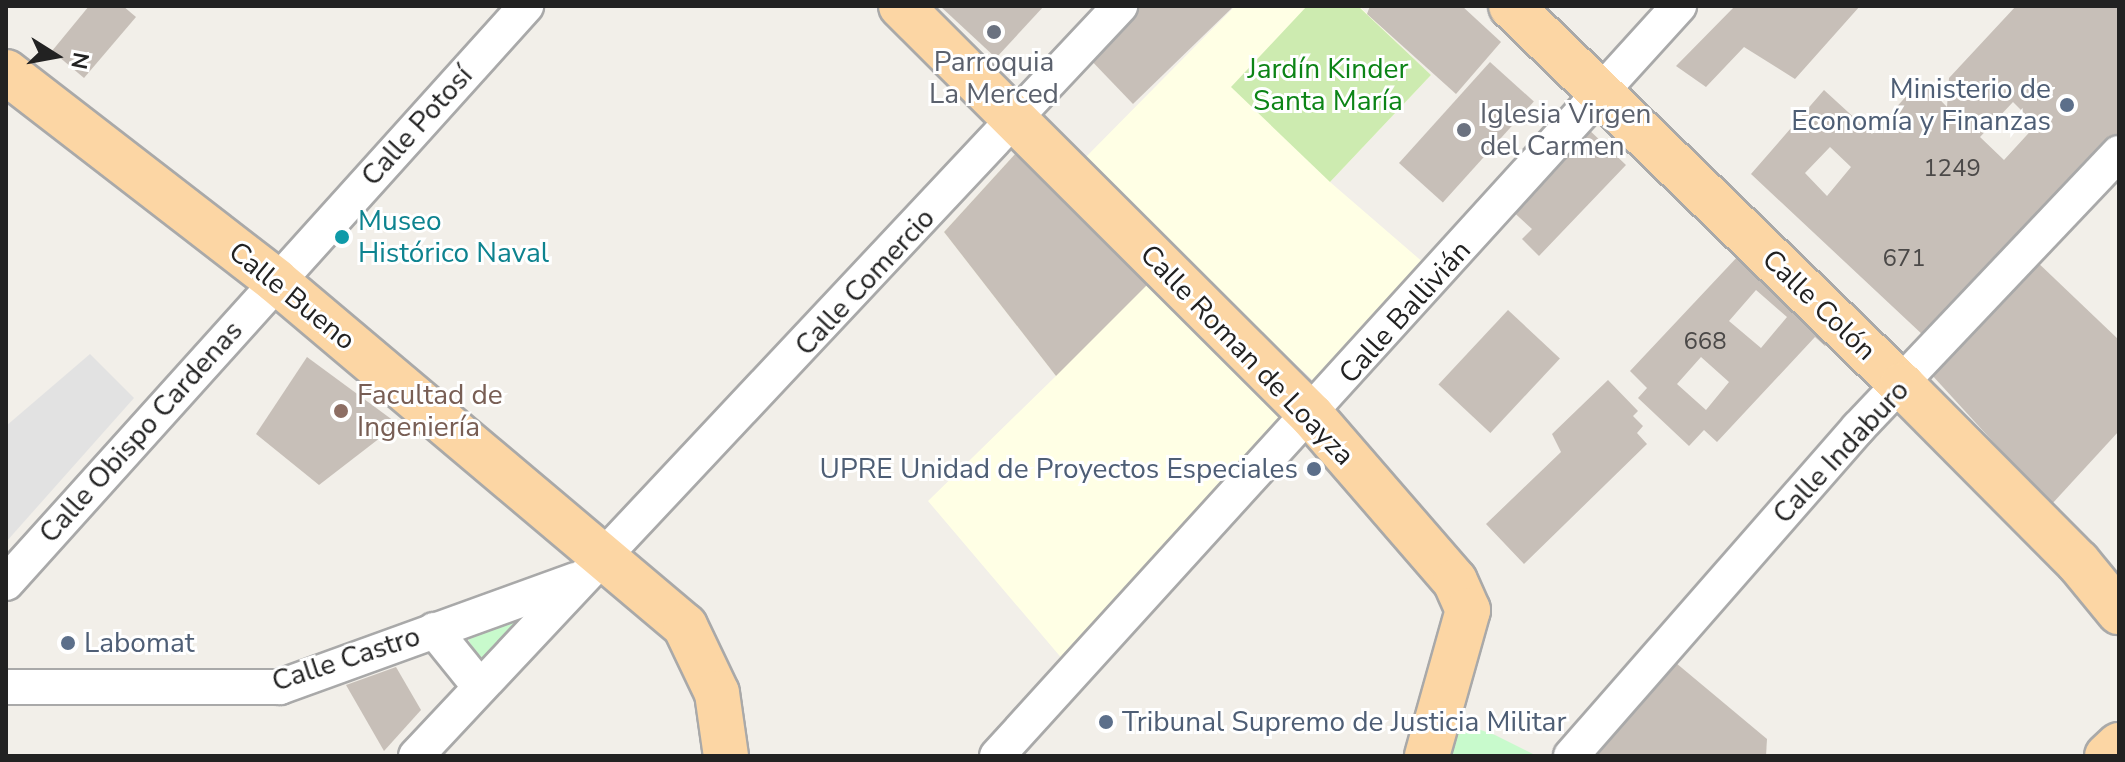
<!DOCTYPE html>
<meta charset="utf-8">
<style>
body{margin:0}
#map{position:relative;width:2125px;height:762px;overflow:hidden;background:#f2efe9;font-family:"Nunito Sans",sans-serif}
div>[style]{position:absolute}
.education>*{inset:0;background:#ffffe5}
.grass>*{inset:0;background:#cdebb0}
.park>*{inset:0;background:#c8facc}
.parking>*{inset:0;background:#e2e2e2}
.building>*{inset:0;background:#c7bfb8;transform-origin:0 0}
.roads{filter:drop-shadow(2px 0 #a9a9a9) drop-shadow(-2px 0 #a9a9a9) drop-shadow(0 2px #a9a9a9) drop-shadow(0 -2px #a9a9a9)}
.minor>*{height:34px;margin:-17px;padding:0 17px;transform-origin:17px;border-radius:17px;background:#fff}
.major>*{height:44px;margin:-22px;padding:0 22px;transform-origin:22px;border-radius:22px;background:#fcd6a4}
.dots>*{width:22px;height:22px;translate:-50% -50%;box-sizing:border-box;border:4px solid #fff;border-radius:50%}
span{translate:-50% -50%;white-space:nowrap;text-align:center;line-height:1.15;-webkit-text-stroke:6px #fff;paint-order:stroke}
.number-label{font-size:24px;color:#4b4948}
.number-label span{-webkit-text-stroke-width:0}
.worship-label{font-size:28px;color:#5b616d}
.left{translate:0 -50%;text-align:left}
.park-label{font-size:28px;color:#0c8416}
.service-label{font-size:28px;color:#4e5e75}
.right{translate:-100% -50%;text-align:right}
.street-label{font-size:28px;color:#222}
.culture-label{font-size:28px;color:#0d838f}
.education-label{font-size:28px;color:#785e54}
.frame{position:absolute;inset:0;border:8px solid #222;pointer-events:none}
.north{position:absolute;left:16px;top:16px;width:80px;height:80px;-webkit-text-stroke:6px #fff;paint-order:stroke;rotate:101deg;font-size:22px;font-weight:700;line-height:32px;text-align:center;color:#222}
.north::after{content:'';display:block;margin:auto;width:28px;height:36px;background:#222;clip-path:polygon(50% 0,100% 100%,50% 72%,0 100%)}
</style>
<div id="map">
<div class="education">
<i style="clip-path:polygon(1235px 6px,1359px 6px,1431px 75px,1330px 182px,1425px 264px,1316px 383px,1079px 164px)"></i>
<i style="clip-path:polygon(1016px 153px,1292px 414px,1064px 661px,928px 501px,1056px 376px,944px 232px)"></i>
</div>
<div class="grass">
<i style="clip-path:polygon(1307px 6px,1358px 6px,1431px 75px,1330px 182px,1231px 87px)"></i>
</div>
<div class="park">
<i style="clip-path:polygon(516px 618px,521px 622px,480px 662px,466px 635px)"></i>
<i style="clip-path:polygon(1452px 720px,1495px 735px,1537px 756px,1441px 756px)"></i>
</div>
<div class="parking">
<i style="clip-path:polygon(90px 354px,134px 398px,6px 542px,6px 426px)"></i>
</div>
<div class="building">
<i style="clip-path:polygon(89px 6px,123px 6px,136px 17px,84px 78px,52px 51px)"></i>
<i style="clip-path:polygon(940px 6px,1044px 6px,996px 58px)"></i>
<i style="clip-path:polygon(1131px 6px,1234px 6px,1133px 104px,1085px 54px)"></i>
<i style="clip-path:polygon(1370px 6px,1462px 6px,1501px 42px,1456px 94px,1367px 14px)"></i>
<i style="clip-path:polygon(1735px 6px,1860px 6px,1795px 79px,1744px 47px,1706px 87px,1676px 66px)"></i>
<i style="clip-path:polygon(evenodd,2016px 6px,2119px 6px,2119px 137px,1924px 336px,1751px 174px,1824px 90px,1872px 134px,1921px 80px,1947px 107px,1949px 78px,2016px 6px,2013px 102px,2036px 125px,2004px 160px,1980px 137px,2013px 102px,2016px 6px,1830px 147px,1851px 167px,1827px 196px,1805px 173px,1830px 147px)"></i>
<i style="left:1490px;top:62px;width:59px;height:136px;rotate:42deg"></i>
<i style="clip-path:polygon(1585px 126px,1626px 165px,1539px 256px,1522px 239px,1532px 229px,1508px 207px)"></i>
<i style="clip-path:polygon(1016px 153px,1152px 280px,1056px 376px,944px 232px)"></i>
<i style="clip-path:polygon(evenodd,1756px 237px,1847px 323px,1825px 346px,1815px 337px,1717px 442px,1704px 430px,1689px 446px,1638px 398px,1647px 388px,1630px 371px,1756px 237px,1756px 290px,1787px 317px,1761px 348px,1729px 321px,1756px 290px,1756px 237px,1701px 357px,1729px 382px,1706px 410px,1677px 384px,1701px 357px)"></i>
<i style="clip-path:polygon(2033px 258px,2119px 340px,2119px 431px,2051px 505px,1931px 374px)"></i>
<i style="left:1508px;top:310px;width:71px;height:102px;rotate:43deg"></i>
<i style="clip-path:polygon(307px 357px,398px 424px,319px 485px,256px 434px)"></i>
<i style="clip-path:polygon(1608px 380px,1638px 411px,1633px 416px,1643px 426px,1637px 433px,1647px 444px,1524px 564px,1486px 524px,1561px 452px,1552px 434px)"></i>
<i style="clip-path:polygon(1676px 663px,1767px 739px,1766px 756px,1595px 756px)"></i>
<i style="clip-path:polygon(396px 667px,421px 710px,384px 751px,346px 685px)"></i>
</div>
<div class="roads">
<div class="minor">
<i style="left:6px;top:583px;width:777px;rotate:-47.97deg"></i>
<i style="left:434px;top:630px;width:73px;rotate:51.1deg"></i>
<i style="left:6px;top:687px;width:274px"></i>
<i style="left:280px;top:687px;width:314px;rotate:-19.9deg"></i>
<i style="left:416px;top:756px;width:1029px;rotate:-46.81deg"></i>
<i style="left:997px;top:756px;width:1014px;rotate:-47.72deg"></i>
<i style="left:1571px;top:756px;width:436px;rotate:-48.8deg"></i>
<i style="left:1858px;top:428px;width:379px;rotate:-46.5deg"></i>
</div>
<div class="major">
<i style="left:901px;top:6px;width:581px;rotate:44.93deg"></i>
<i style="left:1312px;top:416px;width:218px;rotate:49.1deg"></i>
<i style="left:1455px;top:581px;width:32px;rotate:66deg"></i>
<i style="left:1468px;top:610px;width:152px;rotate:105.7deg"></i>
<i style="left:1511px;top:6px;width:545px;rotate:44.11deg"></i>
<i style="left:1902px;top:385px;width:250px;rotate:45.2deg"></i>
<i style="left:2078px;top:562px;width:65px;rotate:50.6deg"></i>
<i style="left:6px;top:72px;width:341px;rotate:37.7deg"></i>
<i style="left:276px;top:281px;width:535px;rotate:40.15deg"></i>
<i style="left:685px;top:626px;width:74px;rotate:64.5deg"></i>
<i style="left:717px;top:693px;width:64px;rotate:81.9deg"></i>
<i style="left:2107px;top:756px;width:16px;rotate:-43deg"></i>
</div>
</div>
<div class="dots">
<i style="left:994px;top:32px;background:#6b7280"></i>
<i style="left:2067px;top:105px;background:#5c6f8a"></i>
<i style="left:1464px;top:130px;background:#6b7280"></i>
<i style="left:342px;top:237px;background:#0f9aa8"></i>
<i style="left:341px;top:411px;background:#8d6e63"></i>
<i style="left:1314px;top:469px;background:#5c6f8a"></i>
<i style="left:68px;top:643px;background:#5c6f8a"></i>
<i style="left:1106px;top:722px;background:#5c6f8a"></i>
</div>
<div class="number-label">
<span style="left:1952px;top:169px">1249</span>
<span style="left:1904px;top:259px">671</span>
<span style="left:1705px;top:342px">668</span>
</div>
<div class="worship-label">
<span style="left:994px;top:78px">Parroquia<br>La Merced</span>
<span class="left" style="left:1480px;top:130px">Iglesia Virgen<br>del Carmen</span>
</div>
<div class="park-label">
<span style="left:1328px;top:85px">Jardín Kinder<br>Santa María</span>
</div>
<div class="service-label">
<span class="right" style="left:2051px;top:105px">Ministerio de<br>Economía y Finanzas</span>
<span class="right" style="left:1298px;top:469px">UPRE Unidad de Proyectos Especiales</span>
<span class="left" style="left:84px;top:643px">Labomat</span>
<span class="left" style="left:1122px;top:722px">Tribunal Supremo de Justicia Militar</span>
</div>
<div class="street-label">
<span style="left:417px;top:126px;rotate:-48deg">Calle Potosí</span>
<span style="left:865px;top:282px;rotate:-47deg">Calle Comercio</span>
<span style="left:292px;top:296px;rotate:39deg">Calle Bueno</span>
<span style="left:1819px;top:305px;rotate:44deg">Calle Colón</span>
<span style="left:1405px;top:312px;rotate:-48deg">Calle Ballivián</span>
<span style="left:1247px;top:355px;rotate:46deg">Calle Roman de Loayza</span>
<span style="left:141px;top:432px;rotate:-48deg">Calle Obispo Cardenas</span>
<span style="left:1841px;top:452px;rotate:-47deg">Calle Indaburo</span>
<span style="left:346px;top:659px;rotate:-18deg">Calle Castro</span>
</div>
<div class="culture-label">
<span class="left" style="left:358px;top:237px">Museo<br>Histórico Naval</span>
</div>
<div class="education-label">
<span class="left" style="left:357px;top:411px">Facultad de<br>Ingeniería</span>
</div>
<div class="frame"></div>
<div class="north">N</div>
</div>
